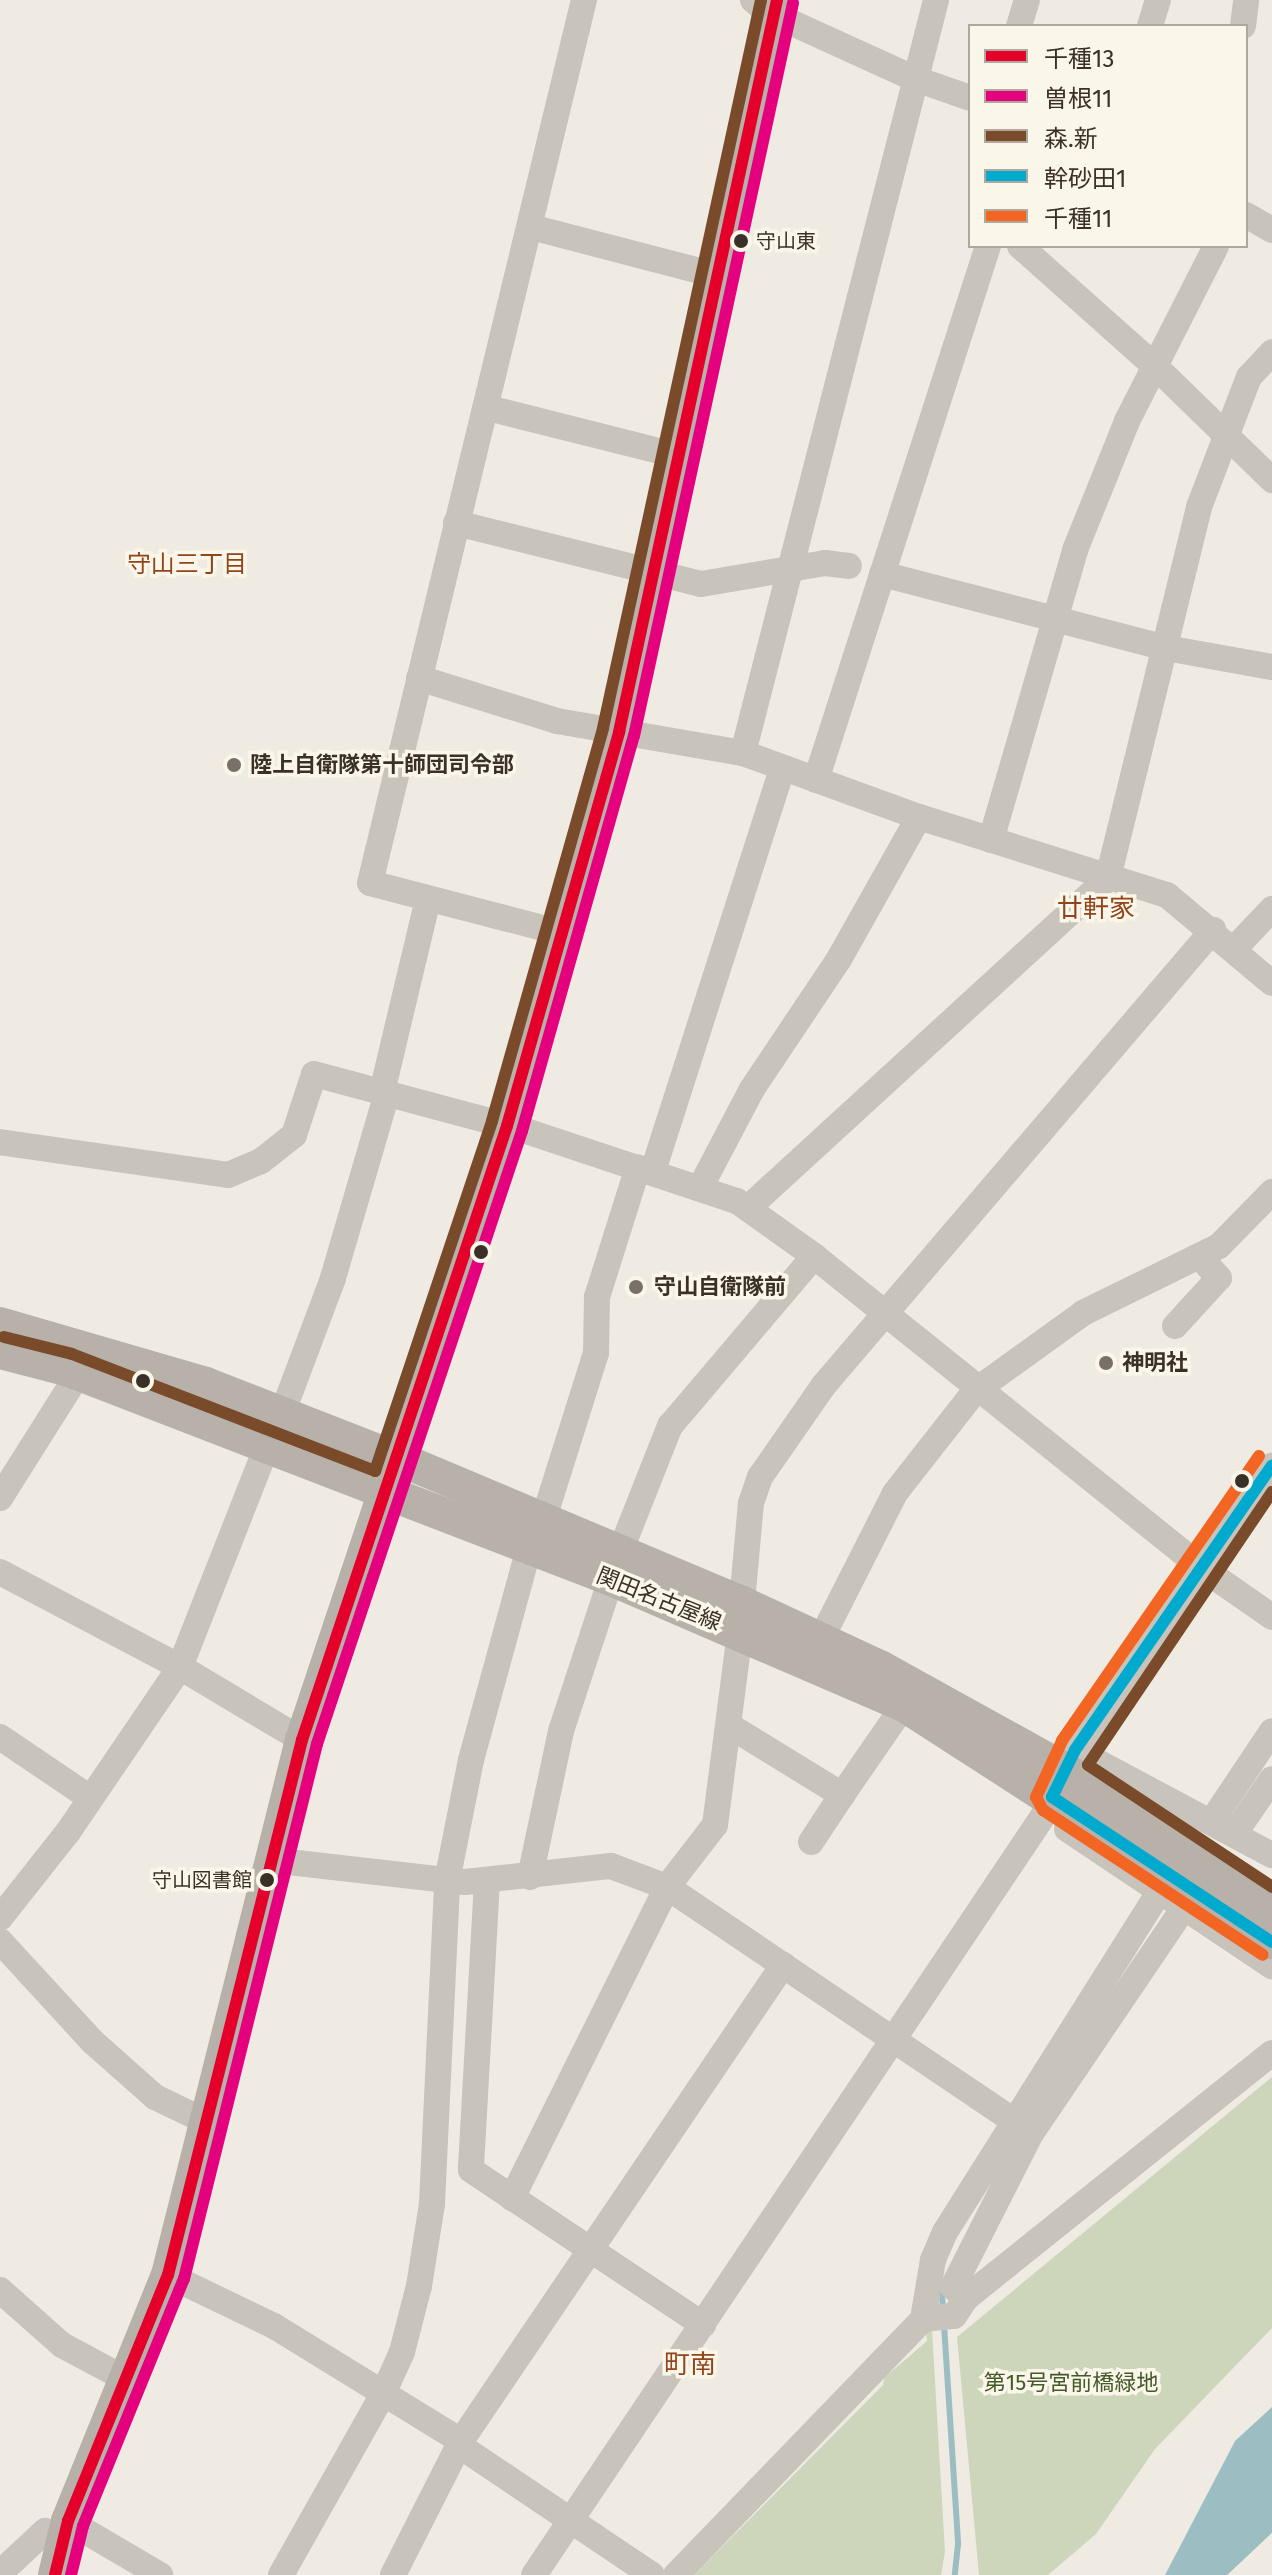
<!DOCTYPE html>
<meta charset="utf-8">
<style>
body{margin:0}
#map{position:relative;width:1272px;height:2575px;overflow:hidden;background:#efebe3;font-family:"Fira Sans","Noto Sans JP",sans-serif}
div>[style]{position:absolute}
.green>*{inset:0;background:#cdd6bb}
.water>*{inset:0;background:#9cbec2}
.stream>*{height:6px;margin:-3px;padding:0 3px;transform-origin:3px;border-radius:3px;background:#9cbec2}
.river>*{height:36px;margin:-18px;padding:0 18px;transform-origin:18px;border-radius:18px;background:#9cbec2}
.minor>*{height:26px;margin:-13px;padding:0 13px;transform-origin:13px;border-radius:13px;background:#c8c3bb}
.major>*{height:34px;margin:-17px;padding:0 17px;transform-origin:17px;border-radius:17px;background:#b7b1aa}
.bus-1>*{height:12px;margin:-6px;padding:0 6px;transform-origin:6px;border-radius:6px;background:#e4002b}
.bus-2>*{height:12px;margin:-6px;padding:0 6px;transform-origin:6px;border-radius:6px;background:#e5007d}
.bus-3>*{height:12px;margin:-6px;padding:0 6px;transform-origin:6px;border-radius:6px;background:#7a4b2a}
.bus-4>*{height:12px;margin:-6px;padding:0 6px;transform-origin:6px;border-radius:6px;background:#00a9ce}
.bus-5>*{height:12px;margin:-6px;padding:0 6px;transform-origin:6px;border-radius:6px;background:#f26522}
.dots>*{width:22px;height:22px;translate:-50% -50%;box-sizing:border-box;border:4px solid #fbf6ea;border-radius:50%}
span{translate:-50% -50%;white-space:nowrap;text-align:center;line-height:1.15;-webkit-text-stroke:7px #fbf6ea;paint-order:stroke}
.bus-label{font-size:20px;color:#3a3028}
.left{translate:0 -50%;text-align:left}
.right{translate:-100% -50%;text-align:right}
.poi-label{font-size:22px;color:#3a3028;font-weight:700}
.street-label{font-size:22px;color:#3a3028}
.park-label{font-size:22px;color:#435b2a}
.neighbourhood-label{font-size:24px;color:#91451a}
.quarter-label{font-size:26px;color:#91451a}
.legend{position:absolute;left:968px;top:24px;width:280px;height:224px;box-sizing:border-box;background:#fbf6ea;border:2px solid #aea79c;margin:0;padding:10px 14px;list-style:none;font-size:24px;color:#3a3028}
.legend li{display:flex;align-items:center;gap:16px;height:40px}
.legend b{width:40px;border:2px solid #aea79c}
</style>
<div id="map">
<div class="green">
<i style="clip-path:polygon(1272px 2077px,1272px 2328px,1155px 2449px,1096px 2534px,1048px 2575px,979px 2575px,957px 2337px)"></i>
<i style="clip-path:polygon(926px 2329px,932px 2329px,945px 2552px,941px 2575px,694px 2575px,883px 2385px,884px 2378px,927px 2341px)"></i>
</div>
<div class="water">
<i style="clip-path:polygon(1272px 2407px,1272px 2504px,1214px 2575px,1165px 2575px,1235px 2441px)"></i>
</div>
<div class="stream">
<i style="left:941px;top:2285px;width:25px;rotate:85deg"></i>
<i style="left:944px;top:2325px;width:219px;rotate:86.3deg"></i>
<i style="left:958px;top:2544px;width:31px;rotate:96deg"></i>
</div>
<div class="river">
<i style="left:1201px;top:2575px;width:98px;rotate:-43.3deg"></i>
</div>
<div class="minor">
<i style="left:753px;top:0;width:17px;rotate:40deg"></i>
<i style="left:766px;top:11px;width:162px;rotate:24.5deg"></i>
<i style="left:913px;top:78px;width:60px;rotate:19.3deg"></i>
<i style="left:1019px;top:26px;width:27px;rotate:-73deg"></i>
<i style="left:1150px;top:26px;width:27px;rotate:-73deg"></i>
<i style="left:1243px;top:26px;width:26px;rotate:-83deg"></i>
<i style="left:1246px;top:215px;width:30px;rotate:30deg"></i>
<i style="left:531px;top:227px;width:194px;rotate:14.6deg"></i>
<i style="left:1020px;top:246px;width:183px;rotate:41.7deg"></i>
<i style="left:1157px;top:368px;width:161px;rotate:44.2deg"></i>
<i style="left:488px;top:408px;width:197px;rotate:14.1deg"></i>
<i style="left:456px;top:523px;width:252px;rotate:14deg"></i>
<i style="left:701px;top:584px;width:126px;rotate:-9.6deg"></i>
<i style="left:825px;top:563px;width:24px;rotate:7deg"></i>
<i style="left:882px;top:574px;width:293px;rotate:14.6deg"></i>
<i style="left:1166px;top:648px;width:108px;rotate:10.2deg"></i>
<i style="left:419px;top:678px;width:145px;rotate:17.3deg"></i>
<i style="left:557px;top:721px;width:189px;rotate:9.8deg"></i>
<i style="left:743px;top:753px;width:187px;rotate:20deg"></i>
<i style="left:919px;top:817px;width:260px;rotate:17.5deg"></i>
<i style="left:1167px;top:895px;width:137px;rotate:40deg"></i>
<i style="left:743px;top:753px;width:777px;rotate:-75.62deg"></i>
<i style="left:816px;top:780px;width:561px;rotate:-72.15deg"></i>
<i style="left:991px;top:840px;width:302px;rotate:-73.8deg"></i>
<i style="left:1075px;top:550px;width:139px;rotate:-68deg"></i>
<i style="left:1127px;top:421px;width:196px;rotate:-63deg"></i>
<i style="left:562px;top:933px;width:198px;rotate:-165.4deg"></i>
<i style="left:370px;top:883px;width:909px;rotate:-76.38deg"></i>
<i style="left:1234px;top:949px;width:55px;rotate:-46.5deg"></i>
<i style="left:382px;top:1092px;width:198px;rotate:-76.6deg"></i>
<i style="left:0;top:1142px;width:230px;rotate:8.2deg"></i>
<i style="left:228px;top:1175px;width:36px;rotate:-23deg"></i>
<i style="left:261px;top:1161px;width:42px;rotate:-38.2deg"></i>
<i style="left:294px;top:1135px;width:64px;rotate:-71.8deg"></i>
<i style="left:314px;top:1074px;width:220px;rotate:15deg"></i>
<i style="left:526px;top:1131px;width:222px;rotate:18.4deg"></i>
<i style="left:737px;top:1201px;width:95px;rotate:35.5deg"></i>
<i style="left:814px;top:1256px;width:494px;rotate:38.8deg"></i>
<i style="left:1199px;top:1566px;width:89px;rotate:34.9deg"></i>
<i style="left:653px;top:1171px;width:422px;rotate:-72.2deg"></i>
<i style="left:700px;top:1188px;width:112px;rotate:-62.3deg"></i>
<i style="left:752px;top:1089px;width:156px;rotate:-56.2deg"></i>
<i style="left:839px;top:959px;width:163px;rotate:-60.6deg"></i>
<i style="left:749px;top:1207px;width:487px;rotate:-42.5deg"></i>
<i style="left:1108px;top:878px;width:382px;rotate:-76.2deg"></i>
<i style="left:1199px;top:507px;width:139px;rotate:-69deg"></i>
<i style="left:1249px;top:377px;width:34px;rotate:-47deg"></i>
<i style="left:1175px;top:1326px;width:65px;rotate:-47.5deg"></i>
<i style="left:1219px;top:1278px;width:28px;rotate:-132deg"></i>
<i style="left:282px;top:1414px;width:145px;rotate:-69.4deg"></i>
<i style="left:333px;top:1278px;width:193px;rotate:-73.7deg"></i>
<i style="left:0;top:1498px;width:146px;rotate:-57.8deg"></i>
<i style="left:543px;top:1521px;width:176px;rotate:-72.5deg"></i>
<i style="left:596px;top:1353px;width:56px;rotate:-89deg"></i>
<i style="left:597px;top:1297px;width:136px;rotate:-72.5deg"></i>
<i style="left:620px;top:1552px;width:136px;rotate:-68.4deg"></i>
<i style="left:670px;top:1426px;width:223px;rotate:-49.7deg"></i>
<i style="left:0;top:1572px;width:204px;rotate:27.8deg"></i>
<i style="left:180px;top:1667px;width:142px;rotate:30.9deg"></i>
<i style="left:742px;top:1603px;width:100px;rotate:-84.9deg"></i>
<i style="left:751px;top:1503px;width:28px;rotate:-71deg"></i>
<i style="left:760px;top:1477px;width:112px;rotate:-55.2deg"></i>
<i style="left:824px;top:1385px;width:599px;rotate:-49.47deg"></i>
<i style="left:821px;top:1639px;width:164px;rotate:-63.1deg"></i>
<i style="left:895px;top:1493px;width:130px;rotate:-51.9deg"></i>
<i style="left:975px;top:1391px;width:133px;rotate:-35.8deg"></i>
<i style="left:1083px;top:1313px;width:152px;rotate:-26.2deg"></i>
<i style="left:1219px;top:1246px;width:76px;rotate:-45.5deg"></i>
<i style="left:730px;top:1726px;width:132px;rotate:31.6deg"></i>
<i style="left:842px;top:1795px;width:109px;rotate:-55.4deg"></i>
<i style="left:0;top:1737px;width:109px;rotate:34.1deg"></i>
<i style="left:1075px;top:1750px;width:223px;rotate:28.1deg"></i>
<i style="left:1212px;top:1821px;width:108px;rotate:-56.3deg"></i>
<i style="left:1067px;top:1829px;width:247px;rotate:33.8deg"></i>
<i style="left:1235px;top:1833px;width:65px;rotate:-55.6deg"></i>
<i style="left:811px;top:1842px;width:56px;rotate:-56.6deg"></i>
<i style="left:271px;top:1860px;width:195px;rotate:6.5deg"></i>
<i style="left:465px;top:1882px;width:147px;rotate:-6.3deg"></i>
<i style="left:611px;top:1866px;width:60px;rotate:20.6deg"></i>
<i style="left:667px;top:1887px;width:417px;rotate:34deg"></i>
<i style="left:530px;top:1877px;width:149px;rotate:-78deg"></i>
<i style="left:561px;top:1731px;width:160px;rotate:-71.8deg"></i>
<i style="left:487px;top:1881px;width:289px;rotate:93.2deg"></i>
<i style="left:471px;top:2170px;width:279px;rotate:33.7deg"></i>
<i style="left:0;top:1918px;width:110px;rotate:-51.7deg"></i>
<i style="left:68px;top:1832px;width:199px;rotate:-55.8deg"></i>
<i style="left:180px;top:1667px;width:238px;rotate:-68.5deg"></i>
<i style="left:0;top:1941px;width:137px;rotate:47.4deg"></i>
<i style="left:93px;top:2042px;width:83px;rotate:41.6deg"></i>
<i style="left:155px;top:2097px;width:58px;rotate:25.7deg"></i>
<i style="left:512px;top:2198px;width:347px;rotate:-63.5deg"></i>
<i style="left:667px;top:1887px;width:78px;rotate:-52.3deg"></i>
<i style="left:715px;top:1825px;width:195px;rotate:-82.6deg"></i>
<i style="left:168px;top:2275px;width:118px;rotate:25.7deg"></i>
<i style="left:274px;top:2326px;width:220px;rotate:31.6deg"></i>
<i style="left:0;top:2290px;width:83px;rotate:41.6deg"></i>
<i style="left:62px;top:2345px;width:76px;rotate:28.2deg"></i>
<i style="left:966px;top:2298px;width:17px;rotate:-140deg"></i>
<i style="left:953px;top:2287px;width:170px;rotate:-63.1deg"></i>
<i style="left:1030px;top:2135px;width:273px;rotate:-55.9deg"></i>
<i style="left:923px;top:2319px;width:31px;rotate:-6deg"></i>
<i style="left:954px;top:2316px;width:22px;rotate:-56deg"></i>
<i style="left:966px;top:2298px;width:392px;rotate:-38.7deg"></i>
<i style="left:460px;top:2446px;width:231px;rotate:33.9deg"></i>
<i style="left:68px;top:2521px;width:107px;rotate:30.4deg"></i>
<i style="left:0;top:2573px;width:62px;rotate:-43deg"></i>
<i style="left:281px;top:2575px;width:208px;rotate:-60.6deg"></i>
<i style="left:383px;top:2394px;width:46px;rotate:-65.7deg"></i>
<i style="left:402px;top:2352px;width:68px;rotate:-75.6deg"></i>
<i style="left:419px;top:2286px;width:83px;rotate:-81deg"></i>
<i style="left:432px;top:2204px;width:323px;rotate:-87.3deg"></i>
<i style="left:447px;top:1881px;width:123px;rotate:-78.8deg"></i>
<i style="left:471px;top:1760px;width:220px;rotate:-74.7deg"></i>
<i style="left:393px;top:2575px;width:150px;rotate:-63.1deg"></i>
<i style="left:461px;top:2441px;width:575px;rotate:-55.92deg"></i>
<i style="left:534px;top:2575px;width:917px;rotate:-56.15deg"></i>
<i style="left:1045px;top:1813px;width:70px;rotate:-64.5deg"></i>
<i style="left:1075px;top:1750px;width:346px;rotate:-55.3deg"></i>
<i style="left:676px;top:2575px;width:356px;rotate:-46deg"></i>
<i style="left:923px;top:2319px;width:60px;rotate:-80.4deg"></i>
<i style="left:933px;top:2260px;width:30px;rotate:-67deg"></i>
<i style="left:945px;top:2232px;width:402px;rotate:-57.8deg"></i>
</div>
<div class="major">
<i style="left:0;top:1324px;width:215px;rotate:16.2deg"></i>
<i style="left:206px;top:1384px;width:225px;rotate:21.3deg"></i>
<i style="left:416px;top:1466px;width:354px;rotate:22.8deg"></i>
<i style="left:742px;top:1603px;width:154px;rotate:24.9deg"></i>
<i style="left:882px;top:1668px;width:210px;rotate:29deg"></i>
<i style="left:1066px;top:1770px;width:247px;rotate:33.4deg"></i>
<i style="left:0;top:1352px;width:68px;rotate:14.4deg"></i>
<i style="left:66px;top:1369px;width:584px;rotate:21.07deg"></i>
<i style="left:611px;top:1579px;width:319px;rotate:23.3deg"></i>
<i style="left:904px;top:1705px;width:438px;rotate:32.8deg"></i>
<i style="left:55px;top:2575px;width:56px;rotate:-76.5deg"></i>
<i style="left:68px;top:2521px;width:266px;rotate:-67.9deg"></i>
<i style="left:168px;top:2275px;width:552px;rotate:-75.94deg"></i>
<i style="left:302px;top:1740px;width:647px;rotate:-71.54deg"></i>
<i style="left:507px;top:1126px;width:410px;rotate:-74.1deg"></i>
<i style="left:619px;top:732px;width:749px;rotate:-77.82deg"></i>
</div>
<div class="bus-1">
<i style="left:55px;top:2575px;width:56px;rotate:-76.5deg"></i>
<i style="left:68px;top:2521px;width:266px;rotate:-67.9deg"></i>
<i style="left:168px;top:2275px;width:552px;rotate:-75.94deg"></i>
<i style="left:302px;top:1740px;width:647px;rotate:-71.54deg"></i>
<i style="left:507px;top:1126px;width:410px;rotate:-74.1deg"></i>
<i style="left:619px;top:732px;width:749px;rotate:-77.82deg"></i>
</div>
<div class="bus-2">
<i style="left:71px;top:2575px;width:50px;rotate:-76.2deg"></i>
<i style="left:83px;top:2526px;width:267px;rotate:-67.8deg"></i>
<i style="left:184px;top:2279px;width:551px;rotate:-76.04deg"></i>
<i style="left:317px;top:1744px;width:646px;rotate:-71.51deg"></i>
<i style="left:522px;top:1131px;width:411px;rotate:-74.2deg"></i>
<i style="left:634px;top:736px;width:750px;rotate:-77.76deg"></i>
</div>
<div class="bus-3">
<i style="left:4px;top:1337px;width:70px;rotate:14deg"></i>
<i style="left:72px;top:1354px;width:325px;rotate:21.1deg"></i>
<i style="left:375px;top:1471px;width:369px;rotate:-71.5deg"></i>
<i style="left:492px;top:1121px;width:408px;rotate:-74.2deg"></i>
<i style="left:603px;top:728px;width:745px;rotate:-77.75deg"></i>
<i style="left:1272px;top:1492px;width:329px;rotate:124deg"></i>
<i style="left:1088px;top:1765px;width:221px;rotate:33.5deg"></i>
</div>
<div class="bus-4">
<i style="left:1052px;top:1797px;width:52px;rotate:-63.9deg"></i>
<i style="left:1075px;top:1750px;width:346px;rotate:-55.3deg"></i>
<i style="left:1052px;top:1797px;width:263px;rotate:33.4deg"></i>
</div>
<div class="bus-5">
<i style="left:1259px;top:1456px;width:346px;rotate:124.7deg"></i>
<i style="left:1062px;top:1741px;width:62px;rotate:114.9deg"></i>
<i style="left:1036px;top:1797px;width:15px;rotate:62deg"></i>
<i style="left:1043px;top:1810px;width:263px;rotate:33.4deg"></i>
</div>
<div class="dots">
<i style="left:741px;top:241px;background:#3a3028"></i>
<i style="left:234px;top:765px;background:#797169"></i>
<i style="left:481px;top:1252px;background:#3a3028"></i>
<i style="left:636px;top:1287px;background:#797169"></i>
<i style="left:1106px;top:1363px;background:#797169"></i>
<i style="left:143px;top:1381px;background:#3a3028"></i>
<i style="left:1242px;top:1481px;background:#3a3028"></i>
<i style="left:267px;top:1880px;background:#3a3028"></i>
</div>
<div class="bus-label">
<span class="left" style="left:756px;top:241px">守山東</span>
<span class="right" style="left:252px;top:1880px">守山図書館</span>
</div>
<div class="poi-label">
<span class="left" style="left:250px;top:765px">陸上自衛隊第十師団司令部</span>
<span class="left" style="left:654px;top:1287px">守山自衛隊前</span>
<span class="left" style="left:1122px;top:1363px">神明社</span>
</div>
<div class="street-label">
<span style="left:659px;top:1599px;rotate:22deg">関田名古屋線</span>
</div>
<div class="park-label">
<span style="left:1071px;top:2383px">第15号宮前橋緑地</span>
</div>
<div class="neighbourhood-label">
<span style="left:187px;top:565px">守山三丁目</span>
</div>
<div class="quarter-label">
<span style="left:1096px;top:909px">廿軒家</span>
<span style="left:690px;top:2365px">町南</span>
</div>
<ul class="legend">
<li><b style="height:10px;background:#e4002b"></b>千種13</li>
<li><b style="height:10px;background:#e5007d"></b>曽根11</li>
<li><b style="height:10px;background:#7a4b2a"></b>森.新</li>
<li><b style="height:10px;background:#00a9ce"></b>幹砂田1</li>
<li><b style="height:10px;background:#f26522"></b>千種11</li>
</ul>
</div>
